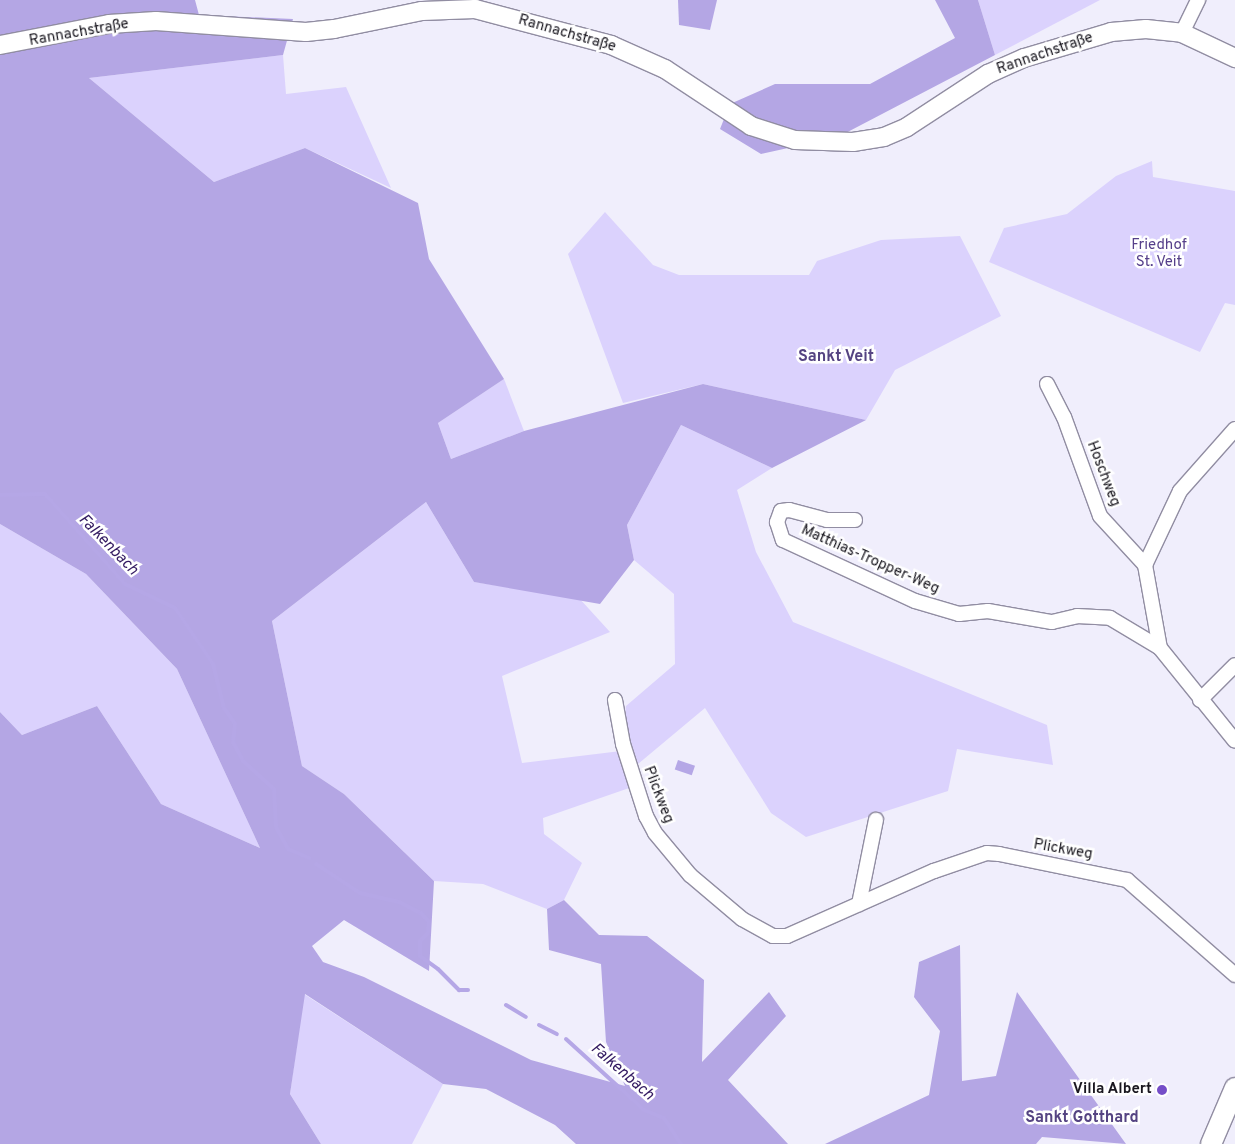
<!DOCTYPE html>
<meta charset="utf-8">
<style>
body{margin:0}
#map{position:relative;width:1235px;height:1144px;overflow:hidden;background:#f0eefc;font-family:Overpass,sans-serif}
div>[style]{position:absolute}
.green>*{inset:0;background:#dbd2fd}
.forest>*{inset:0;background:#b4a6e4}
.water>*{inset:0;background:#b5a7e6;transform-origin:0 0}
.stream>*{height:4px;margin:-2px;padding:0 2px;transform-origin:2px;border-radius:2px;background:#b5a7e6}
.roads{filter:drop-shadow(1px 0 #918da2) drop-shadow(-1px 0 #918da2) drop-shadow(0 1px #918da2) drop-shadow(0 -1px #918da2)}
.minor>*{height:14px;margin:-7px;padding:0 7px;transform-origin:7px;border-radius:7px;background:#fff}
.tertiary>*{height:18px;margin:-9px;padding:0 9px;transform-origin:9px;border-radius:9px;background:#fff}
.secondary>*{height:20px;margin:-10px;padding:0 10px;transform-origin:10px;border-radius:10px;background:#fff}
.dots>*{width:14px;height:14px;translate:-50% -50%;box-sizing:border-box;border:2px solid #fff;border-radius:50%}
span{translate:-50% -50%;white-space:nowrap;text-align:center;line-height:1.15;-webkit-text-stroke:5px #fff;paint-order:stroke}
.street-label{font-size:15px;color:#19171f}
.park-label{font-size:15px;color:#553f8a}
.poi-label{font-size:15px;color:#19171f;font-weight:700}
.right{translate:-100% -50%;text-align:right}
.neighbourhood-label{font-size:16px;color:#554482;font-weight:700}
.water-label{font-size:16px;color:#331a61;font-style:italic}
</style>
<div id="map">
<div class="green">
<i style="clip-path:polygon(978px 0,1100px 0,995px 55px)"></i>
<i style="clip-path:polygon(283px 55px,286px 94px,346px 87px,391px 188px,305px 148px,214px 182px,89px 78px)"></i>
<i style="clip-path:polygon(1152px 161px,1153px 177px,1235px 191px,1235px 305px,1225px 303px,1200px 352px,989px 262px,1004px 228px,1067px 214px,1116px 176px)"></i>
<i style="clip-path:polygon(605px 212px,653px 265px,679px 275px,809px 275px,817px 261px,881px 240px,960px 236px,1001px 316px,895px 370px,866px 420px,703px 384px,623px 403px,568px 254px)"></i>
<i style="clip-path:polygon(504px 379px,524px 431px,451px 459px,438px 423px)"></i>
<i style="clip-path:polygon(681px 425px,772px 468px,737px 490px,756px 552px,793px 622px,1047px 725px,1053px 765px,957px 749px,948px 791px,806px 837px,771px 813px,705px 708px,638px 764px,624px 724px,626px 706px,675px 664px,674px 594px,634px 560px,627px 525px)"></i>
<i style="clip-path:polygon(426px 502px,474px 582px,579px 598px,610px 632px,502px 676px,522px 763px,621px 751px,632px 787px,543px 818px,544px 834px,582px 863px,564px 900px,547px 909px,483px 884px,434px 881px,344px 794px,302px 766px,272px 621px)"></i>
<i style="clip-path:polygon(0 524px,86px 574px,177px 669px,260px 848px,161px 804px,97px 706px,22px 735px,0 712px)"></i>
<i style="clip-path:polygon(304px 994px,443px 1084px,412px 1144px,321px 1144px,290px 1094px)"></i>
</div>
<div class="forest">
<i style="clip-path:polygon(0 0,195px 0,199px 15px,293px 19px,283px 55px,89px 78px,214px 182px,305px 148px,418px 203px,429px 259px,504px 379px,438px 423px,451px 459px,524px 431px,703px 384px,866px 420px,772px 468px,681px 425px,627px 525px,634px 560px,600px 604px,474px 582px,426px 502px,272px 621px,302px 766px,344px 794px,434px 881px,429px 971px,344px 920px,312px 946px,323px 962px,364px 977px,531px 1060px,625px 1086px,606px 1042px,601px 964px,549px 950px,547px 909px,564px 900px,599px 935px,647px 936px,704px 980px,702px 1062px,769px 992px,786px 1016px,728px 1080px,788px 1144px,576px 1144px,555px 1125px,486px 1089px,443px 1084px,305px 994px,290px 1094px,321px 1144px,0 1144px,0 712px,22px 735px,97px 706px,161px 804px,260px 848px,177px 669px,86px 574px,0 524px)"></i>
<i style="clip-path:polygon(678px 0,717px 0,710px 30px,679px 25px)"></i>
<i style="clip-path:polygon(935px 0,978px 0,995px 55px,838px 137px,761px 154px,720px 129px,730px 104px,775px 84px,870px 84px,955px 38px)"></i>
<i style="clip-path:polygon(960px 945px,962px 1081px,996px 1076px,1017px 992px,1126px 1144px,1042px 1137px,1036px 1144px,825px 1144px,929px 1095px,940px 1031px,914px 997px,919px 962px)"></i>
</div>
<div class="water">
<i style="left:678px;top:760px;width:18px;height:10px;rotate:19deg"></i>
</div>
<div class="stream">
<i style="left:0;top:495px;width:45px;rotate:-1.3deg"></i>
<i style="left:45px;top:494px;width:120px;rotate:48.4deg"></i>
<i style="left:125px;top:584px;width:55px;rotate:25.6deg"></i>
<i style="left:175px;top:608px;width:68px;rotate:55.8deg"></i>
<i style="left:213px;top:664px;width:45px;rotate:76deg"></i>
<i style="left:224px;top:708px;width:19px;rotate:55deg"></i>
<i style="left:235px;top:724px;width:18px;rotate:96deg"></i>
<i style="left:233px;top:742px;width:21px;rotate:62deg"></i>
<i style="left:243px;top:761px;width:42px;rotate:42.1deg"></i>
<i style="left:274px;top:789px;width:38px;rotate:87deg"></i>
<i style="left:276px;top:827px;width:25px;rotate:61deg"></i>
<i style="left:288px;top:849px;width:23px;rotate:23deg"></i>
<i style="left:316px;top:864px;width:53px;rotate:33.4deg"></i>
<i style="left:360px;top:893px;width:40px;rotate:13deg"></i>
<i style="left:399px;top:902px;width:25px;rotate:27deg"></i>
<i style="left:421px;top:913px;width:12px;rotate:48deg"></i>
<i style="left:429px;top:922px;width:11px;rotate:95deg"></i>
<i style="left:428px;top:933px;width:11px;rotate:135deg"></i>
<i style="left:420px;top:941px;width:15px;rotate:90deg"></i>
<i style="left:420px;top:956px;width:22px;rotate:36deg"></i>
<i style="left:438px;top:969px;width:30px;rotate:45deg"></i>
<i style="left:459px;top:990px;width:9px"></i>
<i style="left:506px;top:1005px;width:23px;rotate:31deg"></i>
<i style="left:539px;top:1025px;width:20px;rotate:27deg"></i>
<i style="left:566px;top:1039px;width:105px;rotate:42.3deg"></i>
<i style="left:644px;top:1110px;width:22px;rotate:22deg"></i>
<i style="left:664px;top:1118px;width:31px;rotate:57deg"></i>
</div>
<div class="roads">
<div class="minor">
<i style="left:1182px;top:33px;width:37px;rotate:-64deg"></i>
<i style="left:1047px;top:384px;width:37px;rotate:63deg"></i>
<i style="left:1064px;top:417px;width:105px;rotate:70deg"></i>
<i style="left:1100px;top:516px;width:67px;rotate:47.4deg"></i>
<i style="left:1235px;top:429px;width:83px;rotate:131.6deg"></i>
<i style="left:1180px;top:491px;width:82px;rotate:115.3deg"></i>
<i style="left:1145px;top:565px;width:84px;rotate:79.8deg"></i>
<i style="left:1160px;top:648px;width:119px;rotate:51.1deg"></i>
<i style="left:855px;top:520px;width:28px;rotate:180deg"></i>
<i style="left:827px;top:520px;width:39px;rotate:-165deg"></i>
<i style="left:789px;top:510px;width:8px;rotate:173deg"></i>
<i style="left:781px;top:511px;width:12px;rotate:110deg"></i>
<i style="left:777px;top:522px;width:19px;rotate:72deg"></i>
<i style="left:783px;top:540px;width:145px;rotate:24.8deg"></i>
<i style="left:915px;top:601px;width:46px;rotate:16.5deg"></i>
<i style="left:959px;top:614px;width:29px;rotate:-6deg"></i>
<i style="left:988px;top:611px;width:65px;rotate:9.8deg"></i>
<i style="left:1052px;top:622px;width:26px;rotate:-13deg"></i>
<i style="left:1077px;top:616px;width:33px;rotate:3deg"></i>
<i style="left:1110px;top:618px;width:58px;rotate:31deg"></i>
<i style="left:615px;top:700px;width:45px;rotate:79.7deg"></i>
<i style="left:623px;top:744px;width:76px;rotate:72.3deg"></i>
<i style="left:646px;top:816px;width:19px;rotate:62deg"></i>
<i style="left:655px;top:833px;width:55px;rotate:50.2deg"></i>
<i style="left:690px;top:875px;width:68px;rotate:40.2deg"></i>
<i style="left:742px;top:919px;width:35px;rotate:29deg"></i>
<i style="left:773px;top:936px;width:14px"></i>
<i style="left:787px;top:936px;width:161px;rotate:-23.9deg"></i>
<i style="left:934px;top:871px;width:56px;rotate:-18.8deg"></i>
<i style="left:987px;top:853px;width:12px;rotate:5deg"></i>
<i style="left:999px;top:854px;width:131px;rotate:11.5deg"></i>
<i style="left:1127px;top:880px;width:144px;rotate:41.3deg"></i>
<i style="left:1200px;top:700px;width:49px;rotate:-45deg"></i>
<i style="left:859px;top:904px;width:86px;rotate:-78.6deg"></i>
</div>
<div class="tertiary">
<i style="left:0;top:45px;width:111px;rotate:-10.9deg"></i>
<i style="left:109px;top:24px;width:47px;rotate:-3.7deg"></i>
<i style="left:156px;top:21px;width:150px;rotate:4.2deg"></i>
<i style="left:306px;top:32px;width:28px;rotate:-6deg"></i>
<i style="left:334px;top:29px;width:90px;rotate:-11.6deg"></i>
<i style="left:422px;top:11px;width:53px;rotate:-2.2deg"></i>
<i style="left:475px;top:9px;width:141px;rotate:14.8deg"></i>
<i style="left:611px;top:45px;width:59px;rotate:24deg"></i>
<i style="left:665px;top:69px;width:103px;rotate:33.5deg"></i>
<i style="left:751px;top:126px;width:46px;rotate:17.7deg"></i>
<i style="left:795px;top:140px;width:58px;rotate:2deg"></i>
<i style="left:853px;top:142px;width:31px;rotate:-9deg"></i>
<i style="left:884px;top:137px;width:25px;rotate:-23deg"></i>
<i style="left:907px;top:127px;width:97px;rotate:-33.2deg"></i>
<i style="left:988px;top:74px;width:39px;rotate:-24deg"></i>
<i style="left:1024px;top:58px;width:91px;rotate:-16.6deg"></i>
<i style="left:1111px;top:32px;width:35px;rotate:-5deg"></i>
<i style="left:1146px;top:29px;width:36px;rotate:6deg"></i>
<i style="left:1182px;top:33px;width:59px;rotate:25.3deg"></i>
</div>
<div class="secondary">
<i style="left:1211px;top:1144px;width:61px;rotate:-66.8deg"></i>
</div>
</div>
<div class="dots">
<i style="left:1162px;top:1090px;background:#754ec8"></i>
</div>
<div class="street-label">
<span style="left:79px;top:33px;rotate:-10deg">Rannachstraße</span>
<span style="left:567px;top:34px;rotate:16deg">Rannachstraße</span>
<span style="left:1045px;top:54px;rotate:-19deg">Rannachstraße</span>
<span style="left:1103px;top:474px;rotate:69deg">Hoschweg</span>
<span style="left:870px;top:560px;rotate:24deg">Matthias-Tropper-Weg</span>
<span style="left:658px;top:795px;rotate:69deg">Plickweg</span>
<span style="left:1063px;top:850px;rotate:10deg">Plickweg</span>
</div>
<div class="park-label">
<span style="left:1159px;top:254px">Friedhof<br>St. Veit</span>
</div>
<div class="poi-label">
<span class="right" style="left:1152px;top:1090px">Villa Albert</span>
</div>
<div class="neighbourhood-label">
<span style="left:836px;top:357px">Sankt Veit</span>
<span style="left:1082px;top:1118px">Sankt Gotthard</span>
</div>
<div class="water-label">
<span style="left:108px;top:545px;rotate:46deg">Falkenbach</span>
<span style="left:622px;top:1072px;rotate:41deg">Falkenbach</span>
</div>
</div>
